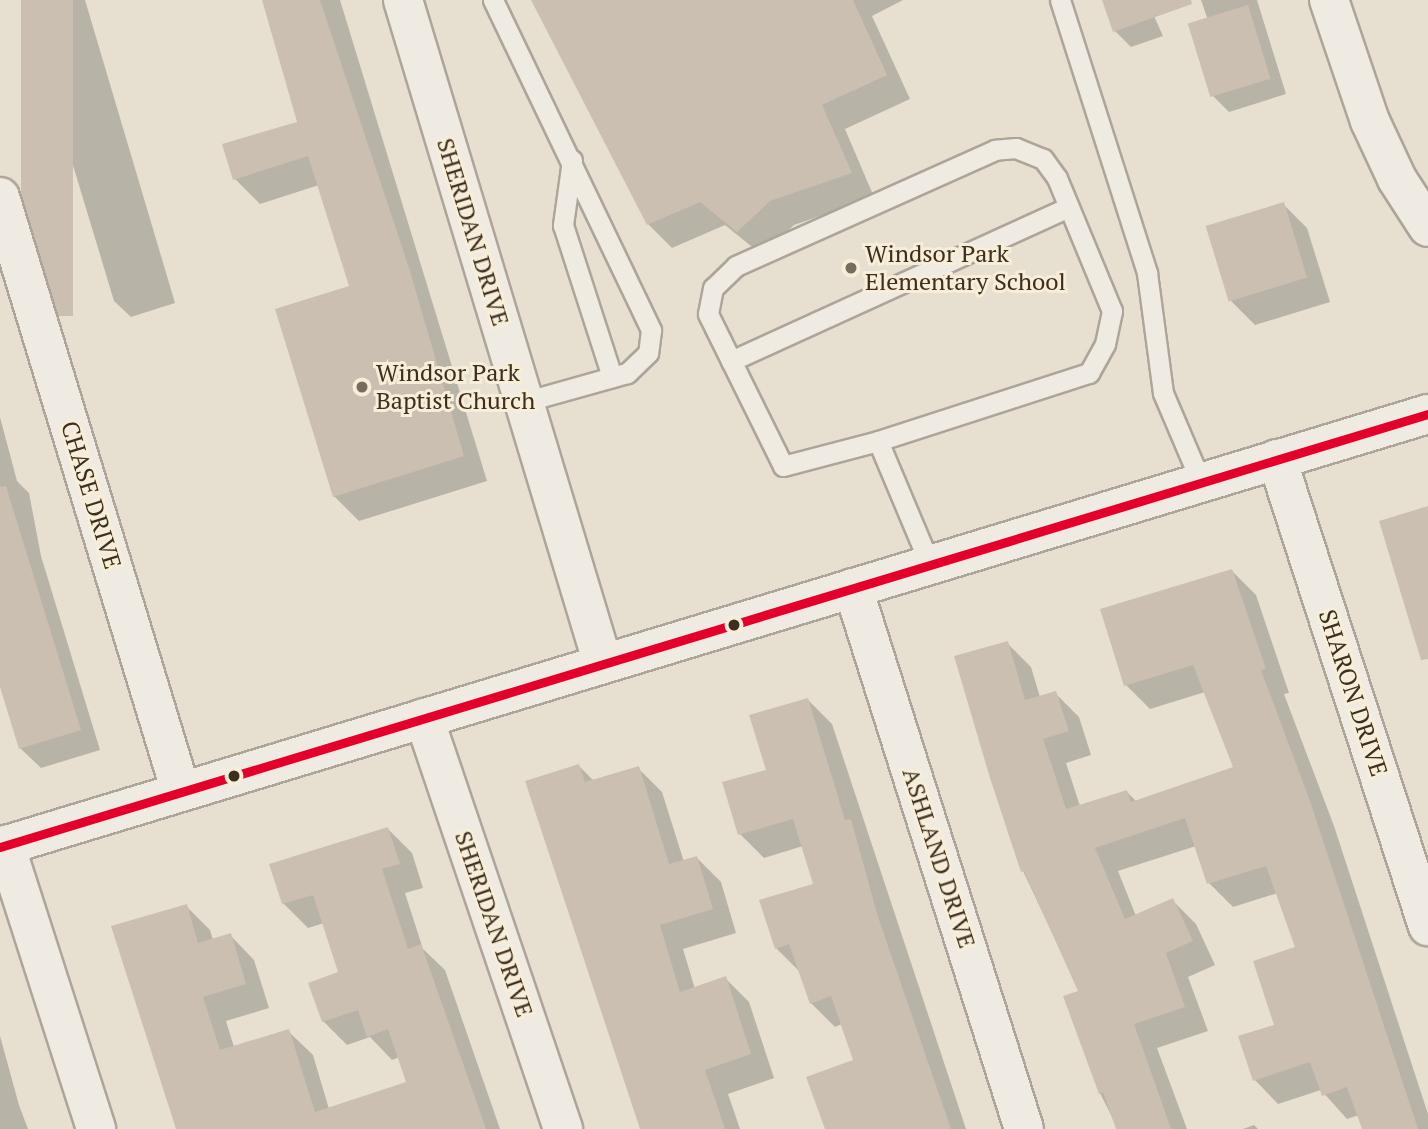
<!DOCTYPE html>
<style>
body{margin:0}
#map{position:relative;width:1428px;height:1129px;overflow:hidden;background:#e7e0d1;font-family:"PT Serif",serif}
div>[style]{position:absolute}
.shadow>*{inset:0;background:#0003}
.building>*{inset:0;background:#cbbfb2;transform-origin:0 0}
.roads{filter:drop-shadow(2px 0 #ada599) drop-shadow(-2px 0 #ada599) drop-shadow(0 2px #ada599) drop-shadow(0 -2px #ada599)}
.lane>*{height:19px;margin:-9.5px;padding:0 9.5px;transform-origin:9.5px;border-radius:9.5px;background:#efebe3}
.street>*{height:38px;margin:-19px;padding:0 19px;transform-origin:19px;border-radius:19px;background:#efebe3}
.secondary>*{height:38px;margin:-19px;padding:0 19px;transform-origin:19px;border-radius:19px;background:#efebe3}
.bus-1>*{height:9px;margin:-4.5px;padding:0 4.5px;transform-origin:4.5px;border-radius:4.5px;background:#e4002b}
.dots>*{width:19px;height:19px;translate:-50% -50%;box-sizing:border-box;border:4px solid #f7eed8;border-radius:50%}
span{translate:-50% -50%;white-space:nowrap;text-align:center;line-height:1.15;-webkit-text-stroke:6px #f7eed8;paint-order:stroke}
.street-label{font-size:24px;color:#3d2e20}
.poi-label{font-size:24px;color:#3d2e20}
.left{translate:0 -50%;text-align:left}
</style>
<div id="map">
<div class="shadow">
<i style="clip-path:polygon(23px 0,85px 0,175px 303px,131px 317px,114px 301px)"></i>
<i style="clip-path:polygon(264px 0,340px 0,487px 481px,359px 521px,334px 496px,351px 287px,319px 185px,260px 204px,235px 179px,299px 123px)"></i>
<i style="clip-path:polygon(533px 0,903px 0,872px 16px,910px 99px,845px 129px,874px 197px,794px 225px,762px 255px,725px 225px,672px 248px,648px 224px)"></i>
<i style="clip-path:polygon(1104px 0,1147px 0,1163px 36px,1131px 47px,1115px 31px)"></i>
<i style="clip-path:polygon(1201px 0,1257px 0,1286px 94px,1229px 112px,1213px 96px,1208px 20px)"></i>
<i style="clip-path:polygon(1283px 204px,1307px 228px,1330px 302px,1255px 325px,1231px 301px)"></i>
<i style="clip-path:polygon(0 417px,17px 481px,29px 493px,41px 556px,100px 750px,41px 768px,20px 748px,0 680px)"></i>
<i style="clip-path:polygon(1232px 571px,1256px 595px,1289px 693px,1284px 694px,1334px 826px,1428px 1114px,1428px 1129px,1364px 1129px,1359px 1115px,1347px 1119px,1321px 1090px,1278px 1104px,1255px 1080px,1276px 1026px,1297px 948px,1278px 893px,1233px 907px,1209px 883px,1196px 846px,1118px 871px,1136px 916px,1172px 900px,1196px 924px,1215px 965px,1188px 977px,1208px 1031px,1157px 1048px,1187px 1129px,1118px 1129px,1100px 1093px,1080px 992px,1023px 871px,1007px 643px,1031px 667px,1040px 697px,1055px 693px,1079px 717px,1091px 755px,1066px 763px,1080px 806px,1127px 792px,1137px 802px,1235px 768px,1205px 692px,1150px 709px,1126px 685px)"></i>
<i style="clip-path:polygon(808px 700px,832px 724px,966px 1129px,827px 1129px,855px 1061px,842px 1024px,835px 1027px,811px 1003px,801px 973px,776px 948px,815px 885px,803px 846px,764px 858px,740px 834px)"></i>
<i style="clip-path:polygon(579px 766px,594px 781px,638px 768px,662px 792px,684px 862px,697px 858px,721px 882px,736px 933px,683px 949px,695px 989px,725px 978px,749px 1002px,774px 1078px,728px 1094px,740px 1129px,643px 1129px)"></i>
<i style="clip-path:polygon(388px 829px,412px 853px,423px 888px,405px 893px,423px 949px,445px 970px,500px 1129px,177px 1129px,186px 906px,210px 930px,213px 940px,230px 935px,254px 960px,269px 1008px,226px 1021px,234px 1047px,288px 1031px,313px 1055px,329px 1109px,408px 1083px,400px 1057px,392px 1060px,370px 1037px,347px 1045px,323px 1021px,340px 973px,324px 923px,308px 928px,283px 903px)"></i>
<i style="clip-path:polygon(0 1036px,19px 1105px,28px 1129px,0 1129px)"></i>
<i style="clip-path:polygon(1254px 1125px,1258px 1129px,1243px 1129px)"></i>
</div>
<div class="building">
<i style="left:21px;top:0;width:52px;height:316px"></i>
<i style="clip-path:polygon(262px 0,320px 0,409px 268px,464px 456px,333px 497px,275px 309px,349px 286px,308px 156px,233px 180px,222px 144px,297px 122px)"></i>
<i style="clip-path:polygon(531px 0,853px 0,887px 75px,822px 105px,852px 173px,770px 201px,737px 232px,700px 202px,647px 225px)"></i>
<i style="clip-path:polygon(1102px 0,1191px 0,1192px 4px,1113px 32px)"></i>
<i style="left:1248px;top:5px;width:77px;height:63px;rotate:73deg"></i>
<i style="left:1284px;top:202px;width:79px;height:82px;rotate:73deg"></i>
<i style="clip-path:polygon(6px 486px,81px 730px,19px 749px,0 687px,0 487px)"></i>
<i style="clip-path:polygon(1428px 506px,1428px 659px,1421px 660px,1379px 521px)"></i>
<i style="clip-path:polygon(1232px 569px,1266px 669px,1261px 670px,1310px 801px,1418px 1129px,1362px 1129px,1347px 1087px,1322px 1096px,1310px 1062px,1253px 1081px,1238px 1036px,1274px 1025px,1253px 961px,1295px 947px,1266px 866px,1207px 884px,1185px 818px,1095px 848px,1125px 919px,1173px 898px,1193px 941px,1166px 953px,1185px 1007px,1134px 1024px,1171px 1129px,1116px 1129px,1103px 1092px,1099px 1094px,1063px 996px,1078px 991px,1024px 871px,1021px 872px,990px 778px,954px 656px,1008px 641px,1025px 700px,1056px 691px,1069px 731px,1043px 739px,1066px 809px,1127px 790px,1131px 802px,1233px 767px,1193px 665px,1124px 686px,1100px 609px)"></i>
<i style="clip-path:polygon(808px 698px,845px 820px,851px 819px,878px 917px,951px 1129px,825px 1129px,806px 1077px,853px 1060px,831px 996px,810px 1004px,789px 944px,775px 949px,759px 900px,813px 884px,793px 819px,738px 835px,722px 782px,766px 770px,749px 715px)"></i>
<i style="clip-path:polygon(579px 764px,585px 782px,639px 766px,669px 864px,697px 856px,713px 909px,660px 925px,680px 992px,726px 976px,751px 1054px,705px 1070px,725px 1129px,640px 1129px,525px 781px)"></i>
<i style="clip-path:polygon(388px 827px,400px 864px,382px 869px,408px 949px,421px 944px,486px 1129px,176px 1129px,111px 926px,187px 904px,198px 943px,231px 933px,246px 984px,203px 997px,220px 1050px,289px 1029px,315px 1112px,406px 1082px,388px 1029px,367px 1037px,358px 1010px,322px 1022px,308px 983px,338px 972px,313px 895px,282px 904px,269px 864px)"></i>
</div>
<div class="roads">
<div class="lane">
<i style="left:493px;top:0;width:366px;rotate:64.4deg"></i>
<i style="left:651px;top:330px;width:23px;rotate:97deg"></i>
<i style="left:648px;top:353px;width:29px;rotate:136deg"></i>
<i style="left:627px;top:373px;width:107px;rotate:164.3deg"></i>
<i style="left:1060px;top:0;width:287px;rotate:72.3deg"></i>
<i style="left:1147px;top:273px;width:121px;rotate:82.4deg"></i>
<i style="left:1163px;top:393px;width:97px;rotate:66.9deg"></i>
<i style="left:572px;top:160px;width:66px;rotate:97.9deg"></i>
<i style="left:563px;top:225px;width:160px;rotate:72.1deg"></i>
<i style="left:731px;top:361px;width:371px;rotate:-24.5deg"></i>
<i style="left:878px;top:441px;width:222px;rotate:-17.9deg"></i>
<i style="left:1089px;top:373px;width:33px;rotate:-61deg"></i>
<i style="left:1105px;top:344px;width:34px;rotate:-78deg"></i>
<i style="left:1112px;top:311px;width:144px;rotate:-112.5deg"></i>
<i style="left:1057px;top:178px;width:24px;rotate:-126deg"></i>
<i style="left:1043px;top:159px;width:29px;rotate:-158deg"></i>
<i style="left:1016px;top:148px;width:21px;rotate:175deg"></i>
<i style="left:995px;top:150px;width:284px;rotate:155.9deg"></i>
<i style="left:736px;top:266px;width:32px;rotate:136deg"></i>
<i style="left:713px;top:288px;width:26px;rotate:101deg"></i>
<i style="left:708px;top:314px;width:169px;rotate:63.7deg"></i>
<i style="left:783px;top:466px;width:98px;rotate:-14.7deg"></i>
<i style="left:878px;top:441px;width:134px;rotate:67.2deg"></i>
</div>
<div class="street">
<i style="left:403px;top:0;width:693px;rotate:73.24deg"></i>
<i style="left:1329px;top:0;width:128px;rotate:71.3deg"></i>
<i style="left:1370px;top:121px;width:64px;rotate:65deg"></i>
<i style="left:1397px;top:179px;width:57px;rotate:57.1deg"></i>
<i style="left:0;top:197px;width:622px;rotate:73.08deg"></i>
<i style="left:1277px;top:459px;width:491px;rotate:72.1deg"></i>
<i style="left:853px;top:588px;width:567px;rotate:72.46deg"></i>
<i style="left:424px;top:718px;width:434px;rotate:71.3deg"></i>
<i style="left:5px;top:845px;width:298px;rotate:72.2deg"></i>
</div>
<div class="secondary">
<i style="left:0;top:847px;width:1492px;rotate:-16.87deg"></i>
</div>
</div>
<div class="bus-1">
<i style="left:0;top:847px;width:1492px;rotate:-16.87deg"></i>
</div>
<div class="dots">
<i style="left:851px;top:268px;background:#786c5e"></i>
<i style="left:362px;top:387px;background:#786c5e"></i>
<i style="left:734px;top:625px;background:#3d2e20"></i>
<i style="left:234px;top:776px;background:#3d2e20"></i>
</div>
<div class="street-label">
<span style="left:473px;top:232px;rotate:73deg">SHERIDAN DRIVE</span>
<span style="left:91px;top:495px;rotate:73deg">CHASE DRIVE</span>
<span style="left:1353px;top:693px;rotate:72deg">SHARON DRIVE</span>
<span style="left:939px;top:858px;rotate:72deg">ASHLAND DRIVE</span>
<span style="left:494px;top:924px;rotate:71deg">SHERIDAN DRIVE</span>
</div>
<div class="poi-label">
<span class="left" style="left:865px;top:268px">Windsor Park<br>Elementary School</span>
<span class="left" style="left:376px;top:387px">Windsor Park<br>Baptist Church</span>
</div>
</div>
